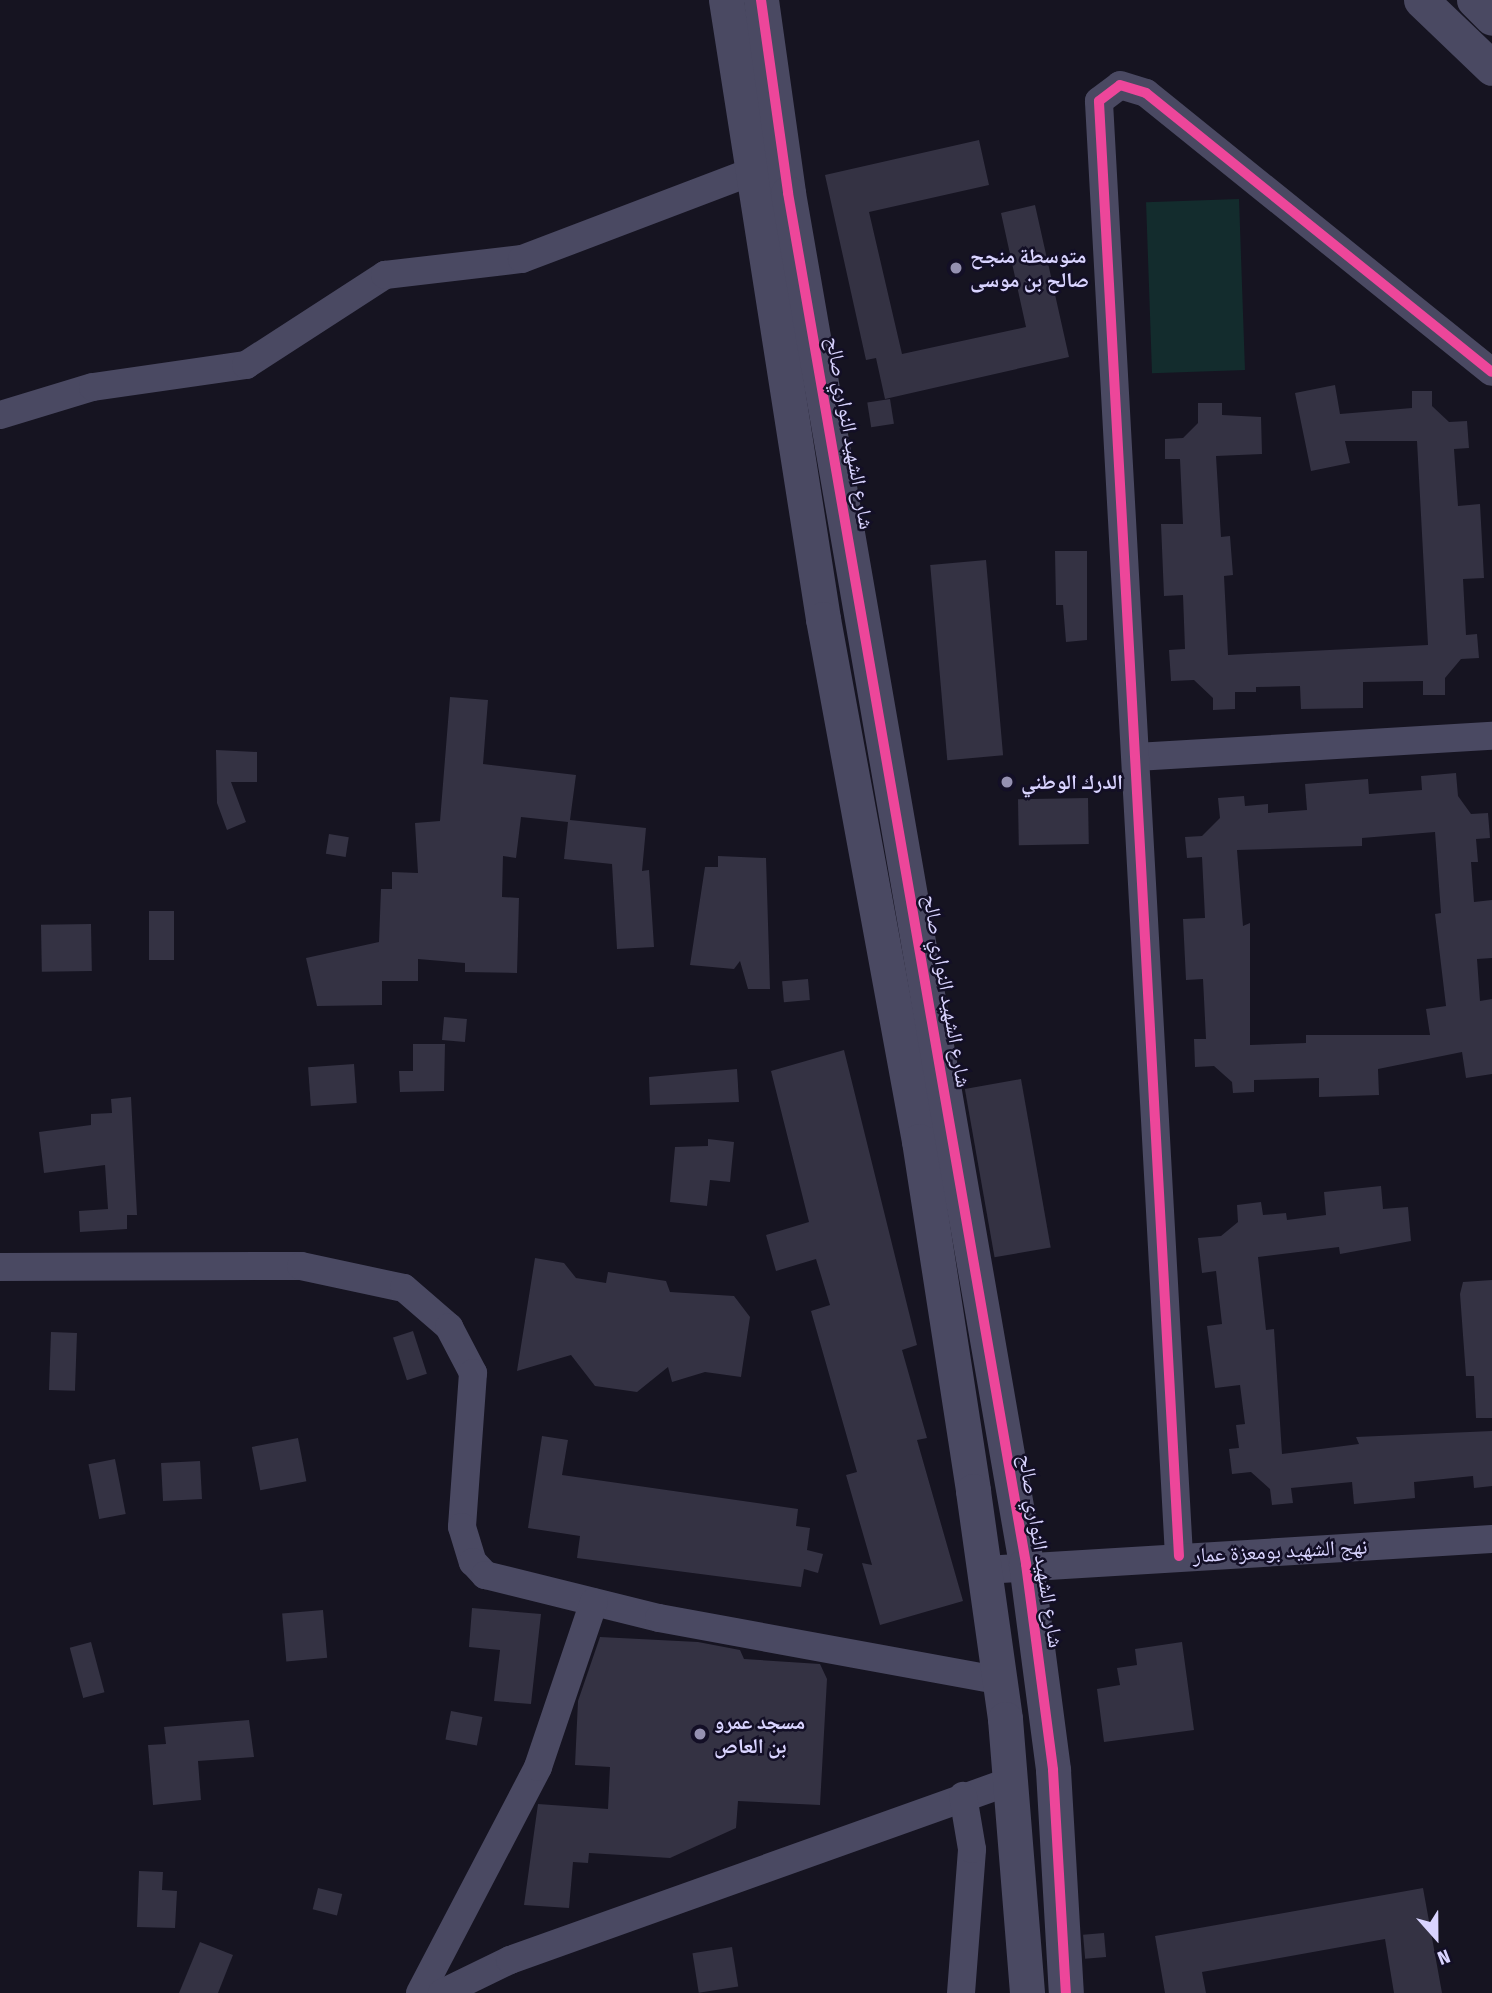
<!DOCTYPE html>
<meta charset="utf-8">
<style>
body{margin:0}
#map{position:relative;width:1492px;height:1993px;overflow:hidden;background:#161421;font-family:"Fira Sans Condensed","Noto Naskh Arabic",sans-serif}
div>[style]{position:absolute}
.green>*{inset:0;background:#132c2d;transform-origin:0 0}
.building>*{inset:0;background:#343243;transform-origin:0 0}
.minor>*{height:28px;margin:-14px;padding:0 14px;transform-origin:14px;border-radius:14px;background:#4a4962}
.tertiary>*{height:35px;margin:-17.5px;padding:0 17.5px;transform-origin:17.5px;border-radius:17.5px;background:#4a4962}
.cycleway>*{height:10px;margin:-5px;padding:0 5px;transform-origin:5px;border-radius:5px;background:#ed469a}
.dots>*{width:19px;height:19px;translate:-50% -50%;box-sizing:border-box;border:4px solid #130f26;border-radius:50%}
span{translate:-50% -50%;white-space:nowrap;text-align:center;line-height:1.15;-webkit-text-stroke:5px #130f26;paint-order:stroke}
.poi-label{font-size:21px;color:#d9d4ff;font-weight:700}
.left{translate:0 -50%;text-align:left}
.street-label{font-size:21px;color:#d9d4ff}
.north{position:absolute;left:1401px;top:1902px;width:70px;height:70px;-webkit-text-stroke:5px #130f26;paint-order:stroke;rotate:159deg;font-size:19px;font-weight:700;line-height:28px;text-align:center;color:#d9d4ff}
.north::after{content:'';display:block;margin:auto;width:24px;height:32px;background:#d9d4ff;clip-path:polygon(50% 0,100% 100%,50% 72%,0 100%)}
</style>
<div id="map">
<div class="green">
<i style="left:1239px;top:199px;width:171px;height:93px;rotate:88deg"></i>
</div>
<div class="building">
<i style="clip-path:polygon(979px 140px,989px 185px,869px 212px,902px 354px,1026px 327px,1001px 213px,1035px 205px,1069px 357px,885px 399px,876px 358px,866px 360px,825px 175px)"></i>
<i style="clip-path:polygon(1335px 385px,1340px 414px,1412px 408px,1412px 391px,1432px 391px,1432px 406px,1449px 422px,1467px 421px,1469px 448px,1454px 449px,1458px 506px,1480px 504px,1484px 578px,1463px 579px,1466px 635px,1477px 634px,1479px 658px,1461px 659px,1445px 678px,1445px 695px,1423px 695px,1423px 681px,1363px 682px,1363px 708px,1301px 709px,1300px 686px,1256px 687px,1256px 692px,1235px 692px,1235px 709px,1213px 710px,1213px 698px,1194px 680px,1171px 681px,1169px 650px,1185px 649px,1183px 595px,1164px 596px,1161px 524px,1183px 524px,1180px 459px,1165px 459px,1165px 439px,1183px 438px,1198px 423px,1198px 403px,1222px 403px,1222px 415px,1261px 417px,1262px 454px,1216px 456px,1221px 537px,1230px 536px,1233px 575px,1224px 576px,1228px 655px,1428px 645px,1417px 441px,1345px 441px,1350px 463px,1311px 471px,1295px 393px)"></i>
<i style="left:890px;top:399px;width:25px;height:23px;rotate:81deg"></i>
<i style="clip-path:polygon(1055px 551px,1087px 551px,1087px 640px,1066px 642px,1063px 605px,1056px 605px)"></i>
<i style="left:986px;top:560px;width:196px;height:56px;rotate:85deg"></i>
<i style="clip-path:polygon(450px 697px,488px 700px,483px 764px,576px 775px,570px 820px,646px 828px,642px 871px,649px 870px,654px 947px,617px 949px,612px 864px,564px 859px,568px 822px,521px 817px,516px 858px,503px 856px,502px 897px,519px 898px,517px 973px,465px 972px,465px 963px,418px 959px,418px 981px,382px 981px,382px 1005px,317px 1006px,306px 958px,379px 942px,381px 889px,392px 889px,392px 872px,418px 873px,415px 823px,440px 821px)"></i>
<i style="clip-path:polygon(216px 750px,257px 752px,257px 782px,231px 782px,246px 822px,227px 830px,217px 803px)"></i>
<i style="clip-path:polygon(evenodd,1456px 773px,1458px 796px,1471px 814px,1488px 813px,1490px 838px,1476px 839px,1478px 862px,1471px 862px,1474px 902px,1492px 900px,1492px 958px,1477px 959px,1480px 1001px,1492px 999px,1492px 1074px,1466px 1078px,1462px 1052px,1378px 1069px,1379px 1095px,1319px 1097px,1319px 1078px,1254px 1080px,1254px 1092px,1233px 1093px,1232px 1082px,1214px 1066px,1195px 1067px,1194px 1039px,1206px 1039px,1203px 979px,1186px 980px,1183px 919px,1205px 918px,1202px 857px,1187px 858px,1185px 837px,1202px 836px,1220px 818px,1218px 798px,1244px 796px,1245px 806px,1268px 804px,1268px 813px,1307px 810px,1305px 784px,1368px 779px,1369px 794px,1422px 790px,1421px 776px,1456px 773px,1435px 832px,1441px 913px,1435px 914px,1446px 1006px,1426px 1009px,1430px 1035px,1306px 1035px,1306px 1043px,1250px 1045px,1250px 923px,1243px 926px,1237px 850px,1362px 846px,1362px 838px,1435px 832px)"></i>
<i style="left:1088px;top:798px;width:46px;height:70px;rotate:89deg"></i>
<i style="left:329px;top:834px;width:20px;height:20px;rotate:9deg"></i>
<i style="clip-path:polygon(718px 856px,766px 858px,770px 989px,748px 989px,740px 961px,734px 969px,690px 965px,705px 867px,718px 867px)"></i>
<i style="left:149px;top:911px;width:25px;height:49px"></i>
<i style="left:91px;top:924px;width:47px;height:50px;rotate:89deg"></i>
<i style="left:808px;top:979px;width:21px;height:26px;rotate:85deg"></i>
<i style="left:444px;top:1017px;width:23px;height:23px;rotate:5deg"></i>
<i style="clip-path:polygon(413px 1044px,445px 1044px,444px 1091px,400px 1092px,399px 1071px,413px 1071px)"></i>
<i style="clip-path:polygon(844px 1050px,917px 1345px,902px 1350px,927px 1438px,917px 1440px,963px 1601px,880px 1625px,862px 1563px,872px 1565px,846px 1475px,857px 1472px,811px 1311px,830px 1305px,816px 1259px,776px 1271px,766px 1235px,809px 1222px,771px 1071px)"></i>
<i style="left:354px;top:1064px;width:39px;height:46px;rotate:86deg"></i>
<i style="clip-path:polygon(737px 1069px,739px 1102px,650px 1105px,649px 1077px)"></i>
<i style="left:1021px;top:1079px;width:171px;height:57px;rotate:80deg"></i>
<i style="clip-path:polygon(131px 1097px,137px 1215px,127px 1215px,127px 1229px,80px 1232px,79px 1211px,108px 1209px,105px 1165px,44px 1173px,39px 1132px,91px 1125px,91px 1114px,112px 1113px,111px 1099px)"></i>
<i style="clip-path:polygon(708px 1139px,734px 1142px,730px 1182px,710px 1180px,707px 1206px,670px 1202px,675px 1147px,708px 1146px)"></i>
<i style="clip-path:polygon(1381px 1186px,1383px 1209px,1408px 1207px,1411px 1241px,1340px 1254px,1339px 1247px,1258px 1257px,1266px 1330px,1274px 1329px,1282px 1454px,1359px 1444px,1356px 1437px,1492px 1431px,1492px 1486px,1474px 1488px,1473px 1476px,1414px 1482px,1415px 1498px,1354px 1504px,1352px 1482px,1291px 1488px,1293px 1503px,1272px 1505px,1270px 1489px,1251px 1472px,1232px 1474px,1229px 1449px,1239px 1448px,1236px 1425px,1245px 1424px,1240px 1385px,1215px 1388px,1207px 1326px,1222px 1324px,1216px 1271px,1202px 1273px,1198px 1238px,1221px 1236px,1238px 1222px,1237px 1205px,1261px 1202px,1263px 1215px,1286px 1213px,1287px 1220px,1326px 1215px,1324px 1192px)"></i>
<i style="clip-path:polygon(535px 1258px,564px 1263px,576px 1278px,606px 1283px,608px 1272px,666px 1281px,670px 1292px,734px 1296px,750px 1317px,741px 1377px,705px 1372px,672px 1382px,668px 1367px,637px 1392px,595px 1386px,571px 1355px,517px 1371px)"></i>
<i style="clip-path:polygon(1492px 1280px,1492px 1418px,1476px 1418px,1474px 1376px,1466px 1376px,1460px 1294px,1463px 1282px)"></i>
<i style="left:413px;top:1331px;width:45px;height:21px;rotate:72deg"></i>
<i style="left:51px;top:1332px;width:26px;height:58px;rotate:2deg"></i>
<i style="clip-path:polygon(542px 1436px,568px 1440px,562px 1475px,798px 1509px,796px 1526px,810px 1528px,807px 1550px,823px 1554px,818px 1573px,804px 1569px,801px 1587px,577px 1558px,580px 1536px,528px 1528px)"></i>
<i style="left:298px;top:1438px;width:44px;height:47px;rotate:79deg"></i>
<i style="left:115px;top:1459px;width:56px;height:27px;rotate:79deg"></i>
<i style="left:200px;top:1461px;width:38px;height:39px;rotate:87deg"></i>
<i style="clip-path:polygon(472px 1608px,541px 1614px,531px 1704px,494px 1701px,500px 1650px,469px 1647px)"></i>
<i style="left:323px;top:1610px;width:48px;height:41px;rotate:85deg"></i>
<i style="clip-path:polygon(600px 1637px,698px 1642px,740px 1650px,744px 1659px,820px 1664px,827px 1679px,820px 1805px,738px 1801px,736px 1828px,670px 1858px,589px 1853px,588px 1863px,573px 1862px,569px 1908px,524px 1905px,538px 1804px,608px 1809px,610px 1767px,575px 1765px,578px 1701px)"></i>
<i style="left:91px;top:1642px;width:52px;height:22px;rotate:75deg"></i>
<i style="clip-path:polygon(1182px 1642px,1194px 1730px,1104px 1742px,1097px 1689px,1120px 1685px,1117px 1668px,1137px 1665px,1135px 1649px)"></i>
<i style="left:451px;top:1711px;width:32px;height:29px;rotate:11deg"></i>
<i style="clip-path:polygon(249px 1720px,254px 1757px,198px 1761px,201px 1800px,153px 1805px,148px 1745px,166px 1744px,164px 1727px)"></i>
<i style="clip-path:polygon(139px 1871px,163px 1872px,162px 1890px,177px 1891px,175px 1928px,137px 1927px)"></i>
<i style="left:318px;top:1888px;width:25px;height:22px;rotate:14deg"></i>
<i style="clip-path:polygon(1423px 1888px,1442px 1993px,1394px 1993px,1385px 1939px,1202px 1972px,1206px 1993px,1165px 1993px,1155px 1936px)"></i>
<i style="left:1104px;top:1933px;width:24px;height:21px;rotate:85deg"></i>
<i style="clip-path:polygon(200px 1942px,233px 1955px,218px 1993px,179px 1993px)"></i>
<i style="left:732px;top:1947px;width:40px;height:40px;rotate:81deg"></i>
</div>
<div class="minor">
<i style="left:0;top:415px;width:97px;rotate:-16.8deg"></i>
<i style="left:93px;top:387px;width:155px;rotate:-8.2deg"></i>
<i style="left:246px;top:365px;width:166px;rotate:-32.9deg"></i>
<i style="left:385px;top:275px;width:138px;rotate:-6.7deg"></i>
<i style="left:522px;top:259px;width:248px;rotate:-20.8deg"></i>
<i style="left:1136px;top:757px;width:357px;rotate:-3.4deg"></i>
<i style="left:0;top:1267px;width:301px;rotate:-0.2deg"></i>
<i style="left:301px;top:1266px;width:105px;rotate:12.1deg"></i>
<i style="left:404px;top:1288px;width:60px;rotate:40.9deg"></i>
<i style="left:449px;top:1327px;width:52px;rotate:62.4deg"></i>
<i style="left:473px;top:1373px;width:154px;rotate:94.1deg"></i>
<i style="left:462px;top:1527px;width:37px;rotate:73deg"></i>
<i style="left:473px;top:1562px;width:18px;rotate:47deg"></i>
<i style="left:485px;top:1575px;width:179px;rotate:13.9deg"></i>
<i style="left:659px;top:1618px;width:345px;rotate:10.4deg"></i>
<i style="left:1179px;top:1556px;width:1457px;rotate:-93.15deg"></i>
<i style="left:1099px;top:101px;width:26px;rotate:-37deg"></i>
<i style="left:1120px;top:85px;width:27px;rotate:17deg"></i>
<i style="left:1146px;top:93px;width:444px;rotate:38.9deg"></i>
<i style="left:984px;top:1570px;width:509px;rotate:-3.49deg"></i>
<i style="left:420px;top:1993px;width:255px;rotate:-62.4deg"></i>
<i style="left:538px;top:1767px;width:174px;rotate:-71.3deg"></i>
<i style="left:442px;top:1993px;width:76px;rotate:-25.9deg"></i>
<i style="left:510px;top:1960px;width:532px;rotate:-19.66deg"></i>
<i style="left:961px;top:1993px;width:144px;rotate:-85.6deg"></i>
<i style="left:972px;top:1849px;width:54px;rotate:-99.6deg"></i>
</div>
<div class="tertiary">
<i style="left:726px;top:0;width:627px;rotate:81.09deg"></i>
<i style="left:823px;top:619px;width:531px;rotate:79.58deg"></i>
<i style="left:919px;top:1141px;width:354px;rotate:81.2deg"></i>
<i style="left:973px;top:1491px;width:230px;rotate:82deg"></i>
<i style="left:1005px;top:1719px;width:275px;rotate:85.4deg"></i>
<i style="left:761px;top:0;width:195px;rotate:82deg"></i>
<i style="left:788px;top:193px;width:1392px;rotate:80.15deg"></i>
<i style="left:1026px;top:1564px;width:208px;rotate:82.5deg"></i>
<i style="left:1053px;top:1770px;width:223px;rotate:86.7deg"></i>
<i style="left:1421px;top:0;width:98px;rotate:43.8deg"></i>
<i style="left:1474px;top:0;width:25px;rotate:45deg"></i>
</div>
<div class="cycleway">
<i style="left:761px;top:0;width:195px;rotate:82deg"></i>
<i style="left:788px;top:193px;width:1392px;rotate:80.15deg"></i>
<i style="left:1026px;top:1564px;width:208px;rotate:82.5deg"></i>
<i style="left:1053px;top:1770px;width:223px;rotate:86.7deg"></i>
<i style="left:1179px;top:1556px;width:1457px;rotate:-93.15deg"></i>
<i style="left:1099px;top:101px;width:26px;rotate:-37deg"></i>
<i style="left:1120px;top:85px;width:27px;rotate:17deg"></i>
<i style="left:1146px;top:93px;width:444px;rotate:38.9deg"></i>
</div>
<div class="dots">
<i style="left:956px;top:268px;background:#9591b1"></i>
<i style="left:1007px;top:782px;background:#9591b1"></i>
<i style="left:700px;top:1734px;background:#9591b1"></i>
</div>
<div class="poi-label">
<span class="left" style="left:970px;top:268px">متوسطة منجح<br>صالح بن موسى</span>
<span class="left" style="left:1021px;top:782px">الدرك الوطني</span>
<span class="left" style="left:714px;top:1734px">مسجد عمرو<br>بن العاص</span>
</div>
<div class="street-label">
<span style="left:850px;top:433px;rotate:80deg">شارع الشهيد النواري صالح</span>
<span style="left:947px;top:991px;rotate:80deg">شارع الشهيد النواري صالح</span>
<span style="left:1041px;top:1551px;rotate:81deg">شارع الشهيد النواري صالح</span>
<span style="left:1280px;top:1551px;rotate:-3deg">نهج الشهيد بومعزة عمار</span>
</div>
<div class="north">N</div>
</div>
